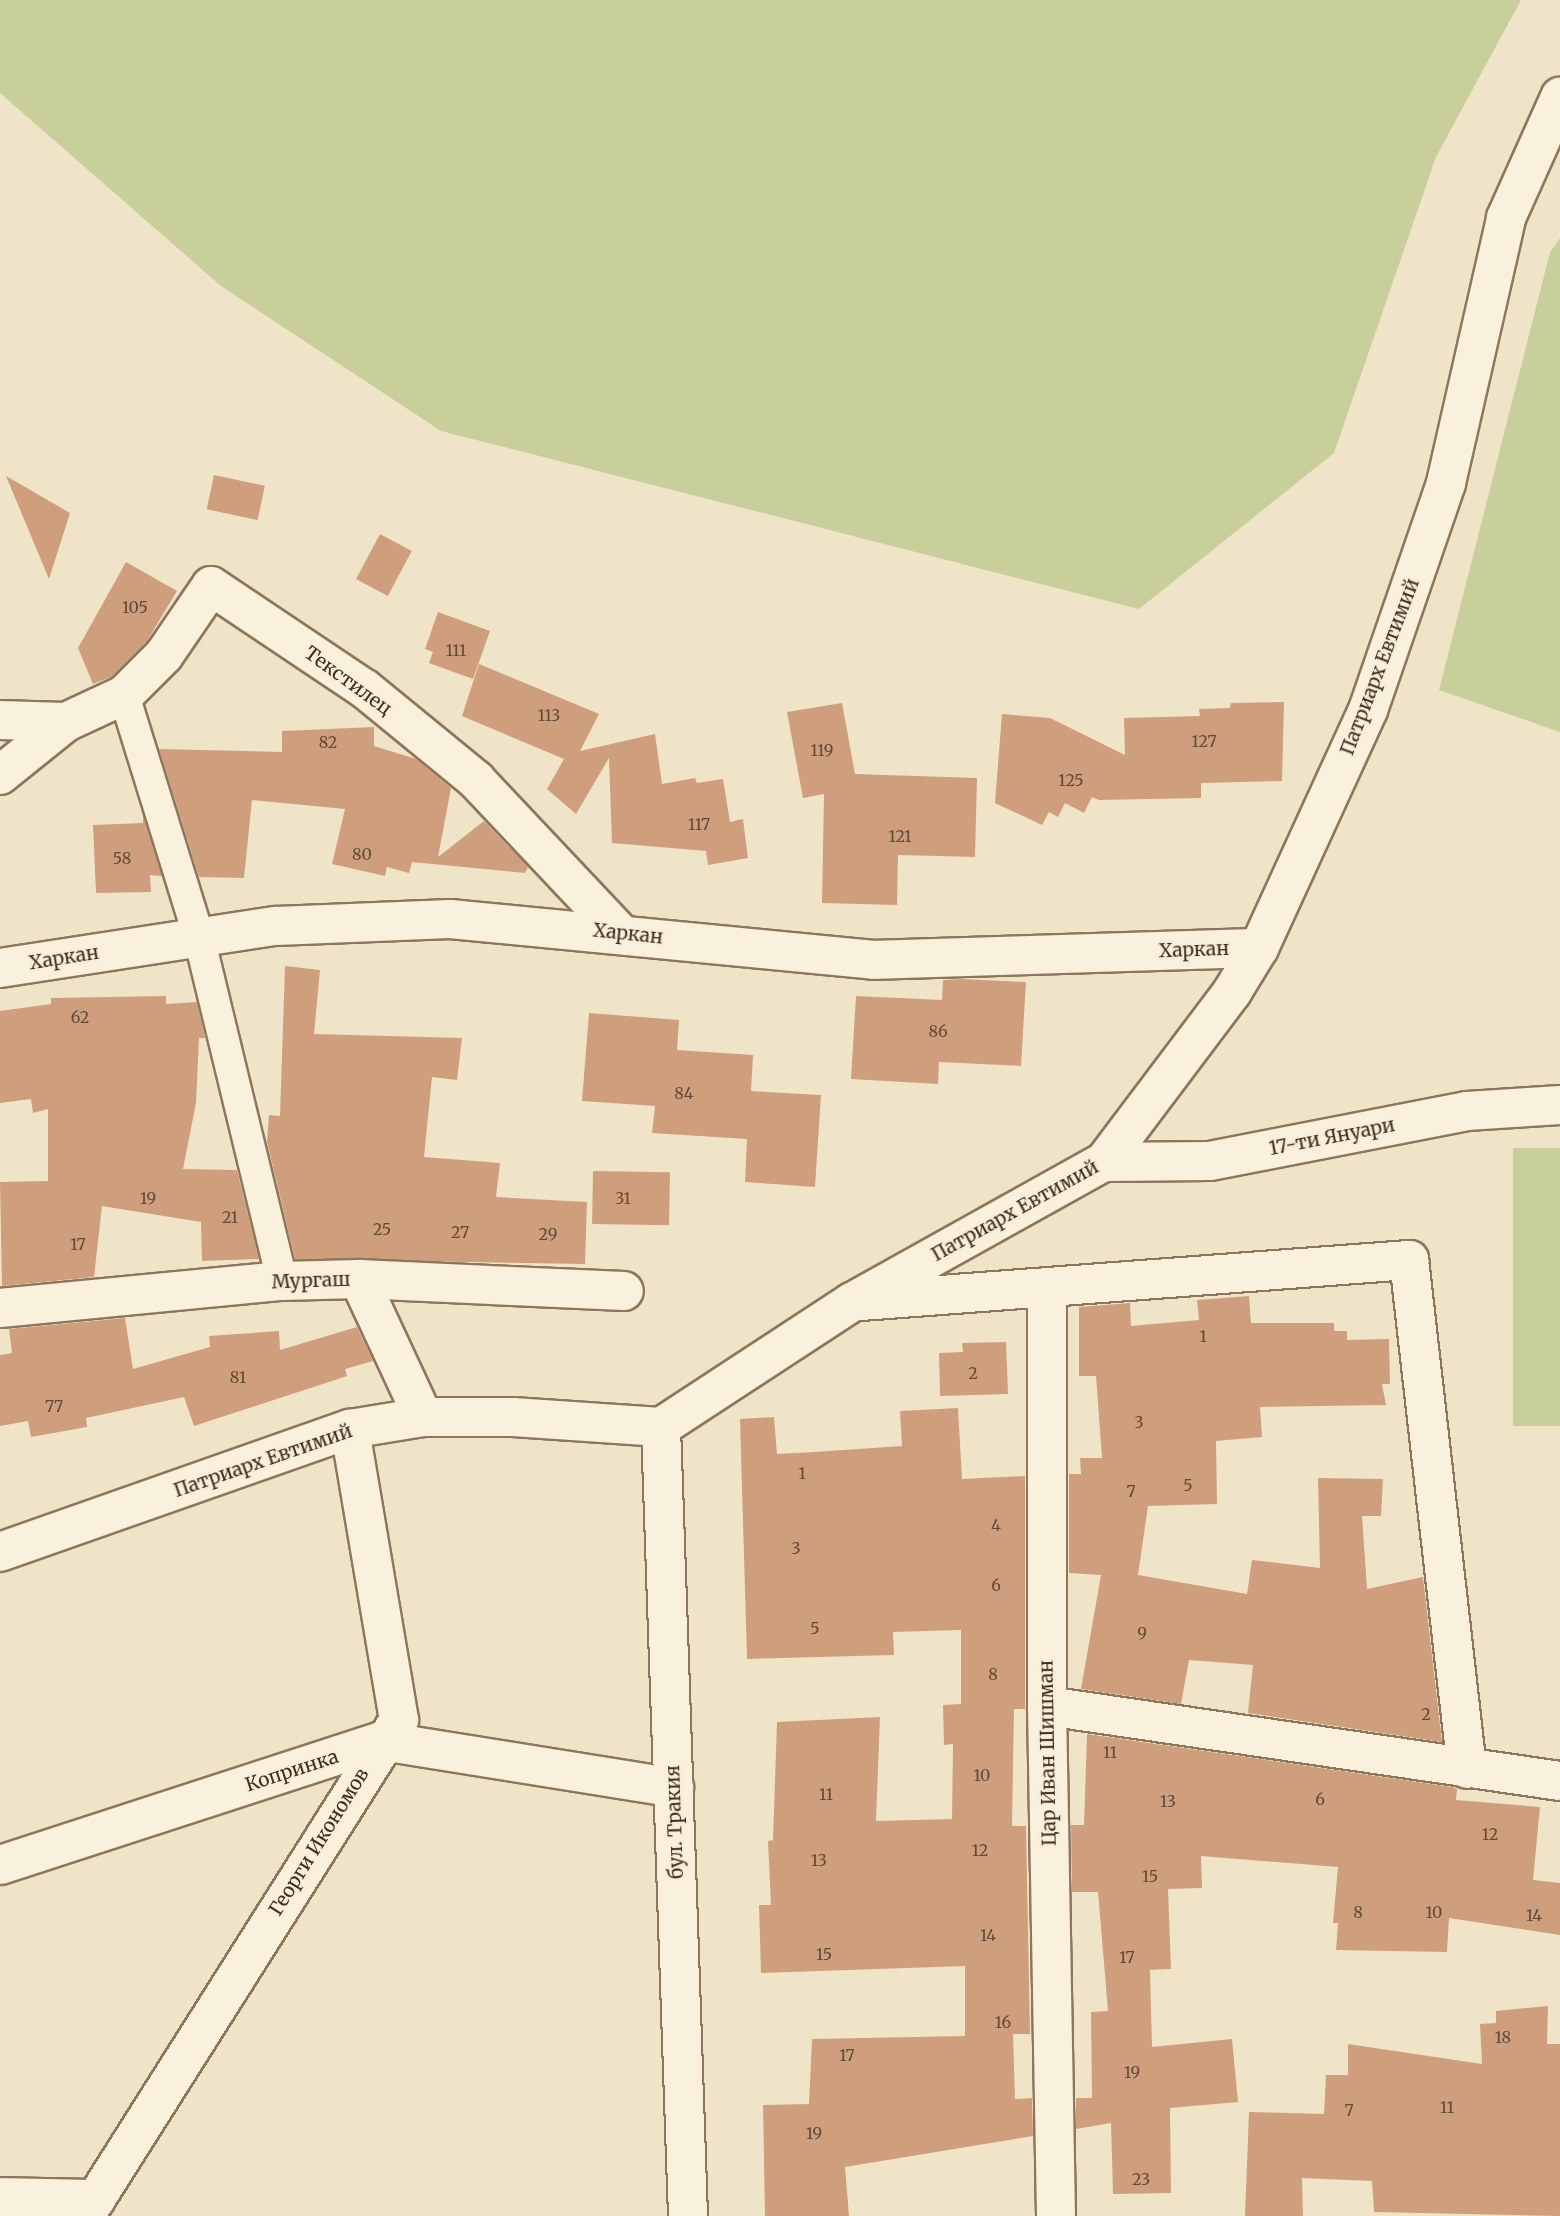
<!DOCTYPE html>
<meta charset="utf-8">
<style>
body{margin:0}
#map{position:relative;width:1560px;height:2216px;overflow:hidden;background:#f0e4c8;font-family:Merriweather,serif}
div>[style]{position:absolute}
.green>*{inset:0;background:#c9cf9b;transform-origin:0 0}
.building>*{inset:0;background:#cf9f7d;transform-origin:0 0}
.roads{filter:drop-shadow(2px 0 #8d765c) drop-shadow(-2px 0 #8d765c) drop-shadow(0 2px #8d765c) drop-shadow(0 -2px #8d765c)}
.pedestrian>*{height:30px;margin:-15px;padding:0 15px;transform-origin:15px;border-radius:15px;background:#faf1dc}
.minor>*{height:38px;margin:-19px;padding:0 19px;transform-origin:19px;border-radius:19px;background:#faf1dc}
span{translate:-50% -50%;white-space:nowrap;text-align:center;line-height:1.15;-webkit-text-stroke:5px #f7eed8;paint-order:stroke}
.number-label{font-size:16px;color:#624a37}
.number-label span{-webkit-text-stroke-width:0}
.street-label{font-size:19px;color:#3d2e20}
</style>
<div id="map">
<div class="green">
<i style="clip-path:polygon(0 0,1521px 0,1436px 157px,1334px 453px,1139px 609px,441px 431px,221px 286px,0 93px)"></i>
<i style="clip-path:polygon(1560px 238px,1560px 732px,1439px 690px,1550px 252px)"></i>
<i style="left:1513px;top:1148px;width:47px;height:278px"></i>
</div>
<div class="building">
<i style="left:214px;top:475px;width:52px;height:35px;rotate:12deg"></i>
<i style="clip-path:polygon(6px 476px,70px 513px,49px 579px)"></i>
<i style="left:380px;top:534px;width:36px;height:51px;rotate:28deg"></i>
<i style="clip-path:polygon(126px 562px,177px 591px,147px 641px,111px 677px,93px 684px,78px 648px)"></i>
<i style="clip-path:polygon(438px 612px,490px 631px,473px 679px,429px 663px,433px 652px,425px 649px)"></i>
<i style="clip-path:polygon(479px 664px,599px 714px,580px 751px,655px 734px,662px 784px,695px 778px,697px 783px,723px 779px,730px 822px,743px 819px,748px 858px,708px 865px,706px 851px,612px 843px,609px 758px,576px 814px,547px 789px,564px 759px,462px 716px)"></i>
<i style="clip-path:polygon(1284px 702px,1282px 781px,1201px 783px,1201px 798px,1099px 800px,1092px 797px,1084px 813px,1065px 803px,1058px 817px,1049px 812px,1042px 825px,995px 803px,1002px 714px,1050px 718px,1125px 755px,1124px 718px,1200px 716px,1199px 709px,1230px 708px,1231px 703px)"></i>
<i style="clip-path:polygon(842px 703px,855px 774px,977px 778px,975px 857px,898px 855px,897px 905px,822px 903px,824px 794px,803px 798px,787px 712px)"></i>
<i style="clip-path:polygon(374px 727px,374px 746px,416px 759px,451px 788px,438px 857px,484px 821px,528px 867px,525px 873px,412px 862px,409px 873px,387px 867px,385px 876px,332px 864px,345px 809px,252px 800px,244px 878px,199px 877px,159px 749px,282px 752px,282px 731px)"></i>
<i style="clip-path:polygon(143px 815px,162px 876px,150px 875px,151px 892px,96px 893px,93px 825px,143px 823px)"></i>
<i style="clip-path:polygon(285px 966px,320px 970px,314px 1034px,462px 1038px,457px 1080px,432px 1077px,424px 1157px,500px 1163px,496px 1197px,587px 1202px,585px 1264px,295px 1259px,267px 1142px,269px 1115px,280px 1116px)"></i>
<i style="clip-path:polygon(962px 979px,1026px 982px,1021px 1066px,939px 1062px,938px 1084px,851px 1079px,856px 996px,942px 1000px,943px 980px)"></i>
<i style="clip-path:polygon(166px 996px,166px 1004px,197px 1002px,205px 1038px,199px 1038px,196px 1103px,183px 1169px,237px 1170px,259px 1259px,202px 1261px,201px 1222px,102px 1206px,94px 1277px,2px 1286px,0 1182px,48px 1181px,48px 1109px,33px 1113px,31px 1099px,0 1103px,0 1011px,51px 1004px,51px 998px)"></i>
<i style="clip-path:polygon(589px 1013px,679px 1020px,677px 1050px,753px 1055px,751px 1091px,821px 1095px,815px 1187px,745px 1182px,747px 1139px,652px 1133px,655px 1106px,582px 1101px)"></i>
<i style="left:593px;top:1171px;width:77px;height:53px;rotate:1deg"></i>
<i style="clip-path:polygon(1249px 1296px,1251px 1323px,1334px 1323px,1334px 1331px,1347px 1331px,1347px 1340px,1389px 1339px,1390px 1384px,1382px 1384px,1386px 1405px,1260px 1407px,1262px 1437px,1216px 1441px,1217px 1504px,1148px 1506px,1138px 1575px,1247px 1594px,1252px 1560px,1320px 1568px,1318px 1478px,1383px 1479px,1381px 1516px,1362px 1516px,1367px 1589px,1423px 1577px,1442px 1742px,1248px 1713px,1253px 1665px,1189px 1660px,1181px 1704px,1081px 1689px,1101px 1575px,1069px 1573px,1069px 1474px,1081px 1474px,1080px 1458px,1102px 1458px,1096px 1376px,1079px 1376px,1079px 1307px,1130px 1303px,1131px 1326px,1199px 1320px,1197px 1300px)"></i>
<i style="clip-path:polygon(125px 1318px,133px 1369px,210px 1347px,209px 1336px,279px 1331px,280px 1350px,357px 1327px,373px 1361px,345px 1369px,347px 1376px,194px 1426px,184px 1397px,86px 1418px,87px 1427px,31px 1437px,28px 1421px,0 1426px,0 1355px,12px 1353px,9px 1329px)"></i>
<i style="clip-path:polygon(1006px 1342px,1008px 1394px,940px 1396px,939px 1353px,963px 1352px,962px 1343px)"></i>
<i style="clip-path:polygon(958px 1408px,962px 1479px,1025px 1476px,1025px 1709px,1014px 1709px,1012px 1826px,1026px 1826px,1030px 2034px,1013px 2034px,1015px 2099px,1032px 2098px,1033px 2136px,845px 2167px,849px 2216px,765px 2216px,763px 2105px,809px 2104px,812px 2039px,965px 2036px,965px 1966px,761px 1973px,759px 1905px,771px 1905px,768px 1841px,773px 1840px,777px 1722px,880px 1717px,876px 1821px,952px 1819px,953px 1744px,944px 1745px,943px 1705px,961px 1704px,961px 1630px,893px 1632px,894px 1655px,747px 1659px,740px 1419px,774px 1417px,777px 1454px,814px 1452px,902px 1446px,900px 1411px)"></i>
<i style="clip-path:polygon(1087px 1734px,1452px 1787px,1457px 1789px,1456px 1800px,1540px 1807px,1533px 1880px,1560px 1883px,1560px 1935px,1449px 1918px,1447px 1952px,1336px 1950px,1338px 1923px,1333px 1923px,1338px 1867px,1201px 1856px,1202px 1888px,1168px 1889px,1171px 1969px,1150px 1970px,1152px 2047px,1232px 2039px,1238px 2102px,1170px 2108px,1171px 2193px,1113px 2194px,1111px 2123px,1076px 2129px,1076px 2098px,1092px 2098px,1091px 2012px,1108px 2011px,1098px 1892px,1072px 1892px,1071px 1825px,1084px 1825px)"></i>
<i style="clip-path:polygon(1548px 2006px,1547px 2044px,1560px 2044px,1560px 2216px,1374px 2212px,1372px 2181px,1302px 2178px,1303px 2216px,1245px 2216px,1249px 2112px,1324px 2114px,1326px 2075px,1348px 2075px,1348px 2044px,1482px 2064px,1480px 2024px,1496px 2023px,1496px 2011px)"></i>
</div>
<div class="roads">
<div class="pedestrian">
<i style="left:124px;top:695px;width:253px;rotate:72.8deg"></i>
<i style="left:199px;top:937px;width:354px;rotate:76.4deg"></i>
</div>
<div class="minor">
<i style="left:0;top:720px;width:66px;rotate:1.7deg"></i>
<i style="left:66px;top:722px;width:64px;rotate:-25deg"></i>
<i style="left:124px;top:695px;width:57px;rotate:-45deg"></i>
<i style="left:164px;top:655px;width:83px;rotate:-55.7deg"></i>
<i style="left:211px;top:586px;width:185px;rotate:33.8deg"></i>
<i style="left:365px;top:689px;width:144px;rotate:39.3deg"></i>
<i style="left:476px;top:780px;width:209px;rotate:46.7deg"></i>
<i style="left:0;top:775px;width:85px;rotate:-38.8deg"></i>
<i style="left:0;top:968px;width:279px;rotate:-8.7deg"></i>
<i style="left:276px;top:926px;width:174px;rotate:-2.3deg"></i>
<i style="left:450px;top:919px;width:426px;rotate:5.5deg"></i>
<i style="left:874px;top:960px;width:385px;rotate:-1.8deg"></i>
<i style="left:1104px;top:1162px;width:106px;rotate:-0.5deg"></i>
<i style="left:1210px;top:1161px;width:262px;rotate:-11deg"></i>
<i style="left:1467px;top:1111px;width:93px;rotate:-3.7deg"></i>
<i style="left:359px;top:1279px;width:152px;rotate:65.1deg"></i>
<i style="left:1047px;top:1290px;width:416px;rotate:90deg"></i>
<i style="left:1047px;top:1706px;width:510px;rotate:88.99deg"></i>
<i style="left:861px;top:1301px;width:550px;rotate:-4.28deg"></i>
<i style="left:1409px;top:1260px;width:512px;rotate:83.5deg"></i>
<i style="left:0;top:1308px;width:283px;rotate:-5.5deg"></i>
<i style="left:282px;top:1281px;width:77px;rotate:-1.5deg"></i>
<i style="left:359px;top:1279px;width:265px;rotate:2.6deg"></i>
<i style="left:661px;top:1427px;width:789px;rotate:88.04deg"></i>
<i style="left:0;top:1552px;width:371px;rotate:-19.4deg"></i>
<i style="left:350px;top:1429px;width:74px;rotate:-9.3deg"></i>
<i style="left:423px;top:1417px;width:90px"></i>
<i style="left:513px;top:1417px;width:148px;rotate:3.9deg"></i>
<i style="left:661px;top:1427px;width:228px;rotate:-33.2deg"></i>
<i style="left:852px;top:1302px;width:288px;rotate:-29.1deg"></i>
<i style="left:1104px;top:1162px;width:213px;rotate:-53deg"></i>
<i style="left:1232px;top:992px;width:52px;rotate:-58.5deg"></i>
<i style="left:1259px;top:948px;width:262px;rotate:-65.4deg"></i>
<i style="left:1368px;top:710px;width:240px;rotate:-71deg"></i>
<i style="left:1446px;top:483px;width:272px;rotate:-77.2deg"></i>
<i style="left:1506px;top:218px;width:133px;rotate:-65.9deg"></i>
<i style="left:1047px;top:1706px;width:518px;rotate:8.32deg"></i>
<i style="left:0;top:1865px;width:402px;rotate:-18deg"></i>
<i style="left:382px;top:1741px;width:296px;rotate:9.1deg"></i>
<i style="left:0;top:2197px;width:96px;rotate:1.2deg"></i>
<i style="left:85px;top:2216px;width:587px;rotate:-57.66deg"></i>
<i style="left:399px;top:1720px;width:295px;rotate:-99.6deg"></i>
</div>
</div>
<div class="number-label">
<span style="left:135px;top:607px">105</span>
<span style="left:456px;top:650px">111</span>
<span style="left:549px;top:715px">113</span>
<span style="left:1204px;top:741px">127</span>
<span style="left:328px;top:742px">82</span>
<span style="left:822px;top:750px">119</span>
<span style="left:1071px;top:780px">125</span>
<span style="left:699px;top:824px">117</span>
<span style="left:900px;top:836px">121</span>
<span style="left:362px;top:854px">80</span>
<span style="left:122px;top:858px">58</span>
<span style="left:80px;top:1017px">62</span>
<span style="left:938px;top:1031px">86</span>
<span style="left:684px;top:1093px">84</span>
<span style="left:148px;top:1198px">19</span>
<span style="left:623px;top:1198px">31</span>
<span style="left:230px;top:1217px">21</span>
<span style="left:382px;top:1229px">25</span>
<span style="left:460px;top:1232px">27</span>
<span style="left:548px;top:1234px">29</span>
<span style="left:78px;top:1244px">17</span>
<span style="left:1203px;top:1336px">1</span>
<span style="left:973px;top:1373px">2</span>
<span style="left:238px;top:1377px">81</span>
<span style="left:54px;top:1406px">77</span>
<span style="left:1139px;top:1422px">3</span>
<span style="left:802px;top:1473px">1</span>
<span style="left:1188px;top:1485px">5</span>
<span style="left:1131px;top:1491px">7</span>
<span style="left:996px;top:1525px">4</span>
<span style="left:796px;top:1548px">3</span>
<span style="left:996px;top:1585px">6</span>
<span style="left:815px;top:1628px">5</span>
<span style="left:1142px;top:1633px">9</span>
<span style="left:993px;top:1674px">8</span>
<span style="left:1426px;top:1714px">2</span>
<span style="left:1110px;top:1752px">11</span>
<span style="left:982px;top:1775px">10</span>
<span style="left:826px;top:1794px">11</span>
<span style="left:1320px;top:1799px">6</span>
<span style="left:1168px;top:1801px">13</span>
<span style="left:1490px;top:1834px">12</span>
<span style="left:980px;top:1850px">12</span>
<span style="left:819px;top:1860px">13</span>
<span style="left:1150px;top:1876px">15</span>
<span style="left:1358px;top:1912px">8</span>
<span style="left:1434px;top:1912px">10</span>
<span style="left:1534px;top:1915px">14</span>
<span style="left:988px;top:1935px">14</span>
<span style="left:824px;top:1954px">15</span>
<span style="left:1127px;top:1957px">17</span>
<span style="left:1003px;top:2022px">16</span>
<span style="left:1503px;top:2037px">18</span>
<span style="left:847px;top:2055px">17</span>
<span style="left:1132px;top:2072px">19</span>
<span style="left:1447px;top:2107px">11</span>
<span style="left:1349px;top:2110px">7</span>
<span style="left:814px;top:2133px">19</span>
<span style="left:1141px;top:2179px">23</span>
</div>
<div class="street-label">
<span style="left:1380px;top:667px;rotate:-69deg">Патриарх Евтимий</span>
<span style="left:348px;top:681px;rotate:36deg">Текстилец</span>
<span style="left:628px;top:934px;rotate:6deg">Харкан</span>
<span style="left:1194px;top:950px;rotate:-2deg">Харкан</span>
<span style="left:64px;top:958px;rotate:-9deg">Харкан</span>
<span style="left:1332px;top:1137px;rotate:-11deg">17-ти Януари</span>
<span style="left:1015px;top:1211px;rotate:-29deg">Патриарх Евтимий</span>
<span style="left:311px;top:1281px;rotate:-2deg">Мургаш</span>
<span style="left:263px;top:1461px;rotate:-19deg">Патриарх Евтимий</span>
<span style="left:1048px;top:1753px;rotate:-91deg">Цар Иван Шишман</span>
<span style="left:292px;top:1771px;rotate:-18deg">Копринка</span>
<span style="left:675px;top:1822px;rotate:-92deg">бул. Тракия</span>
<span style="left:319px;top:1842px;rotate:-58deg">Георги Икономов</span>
</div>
</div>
